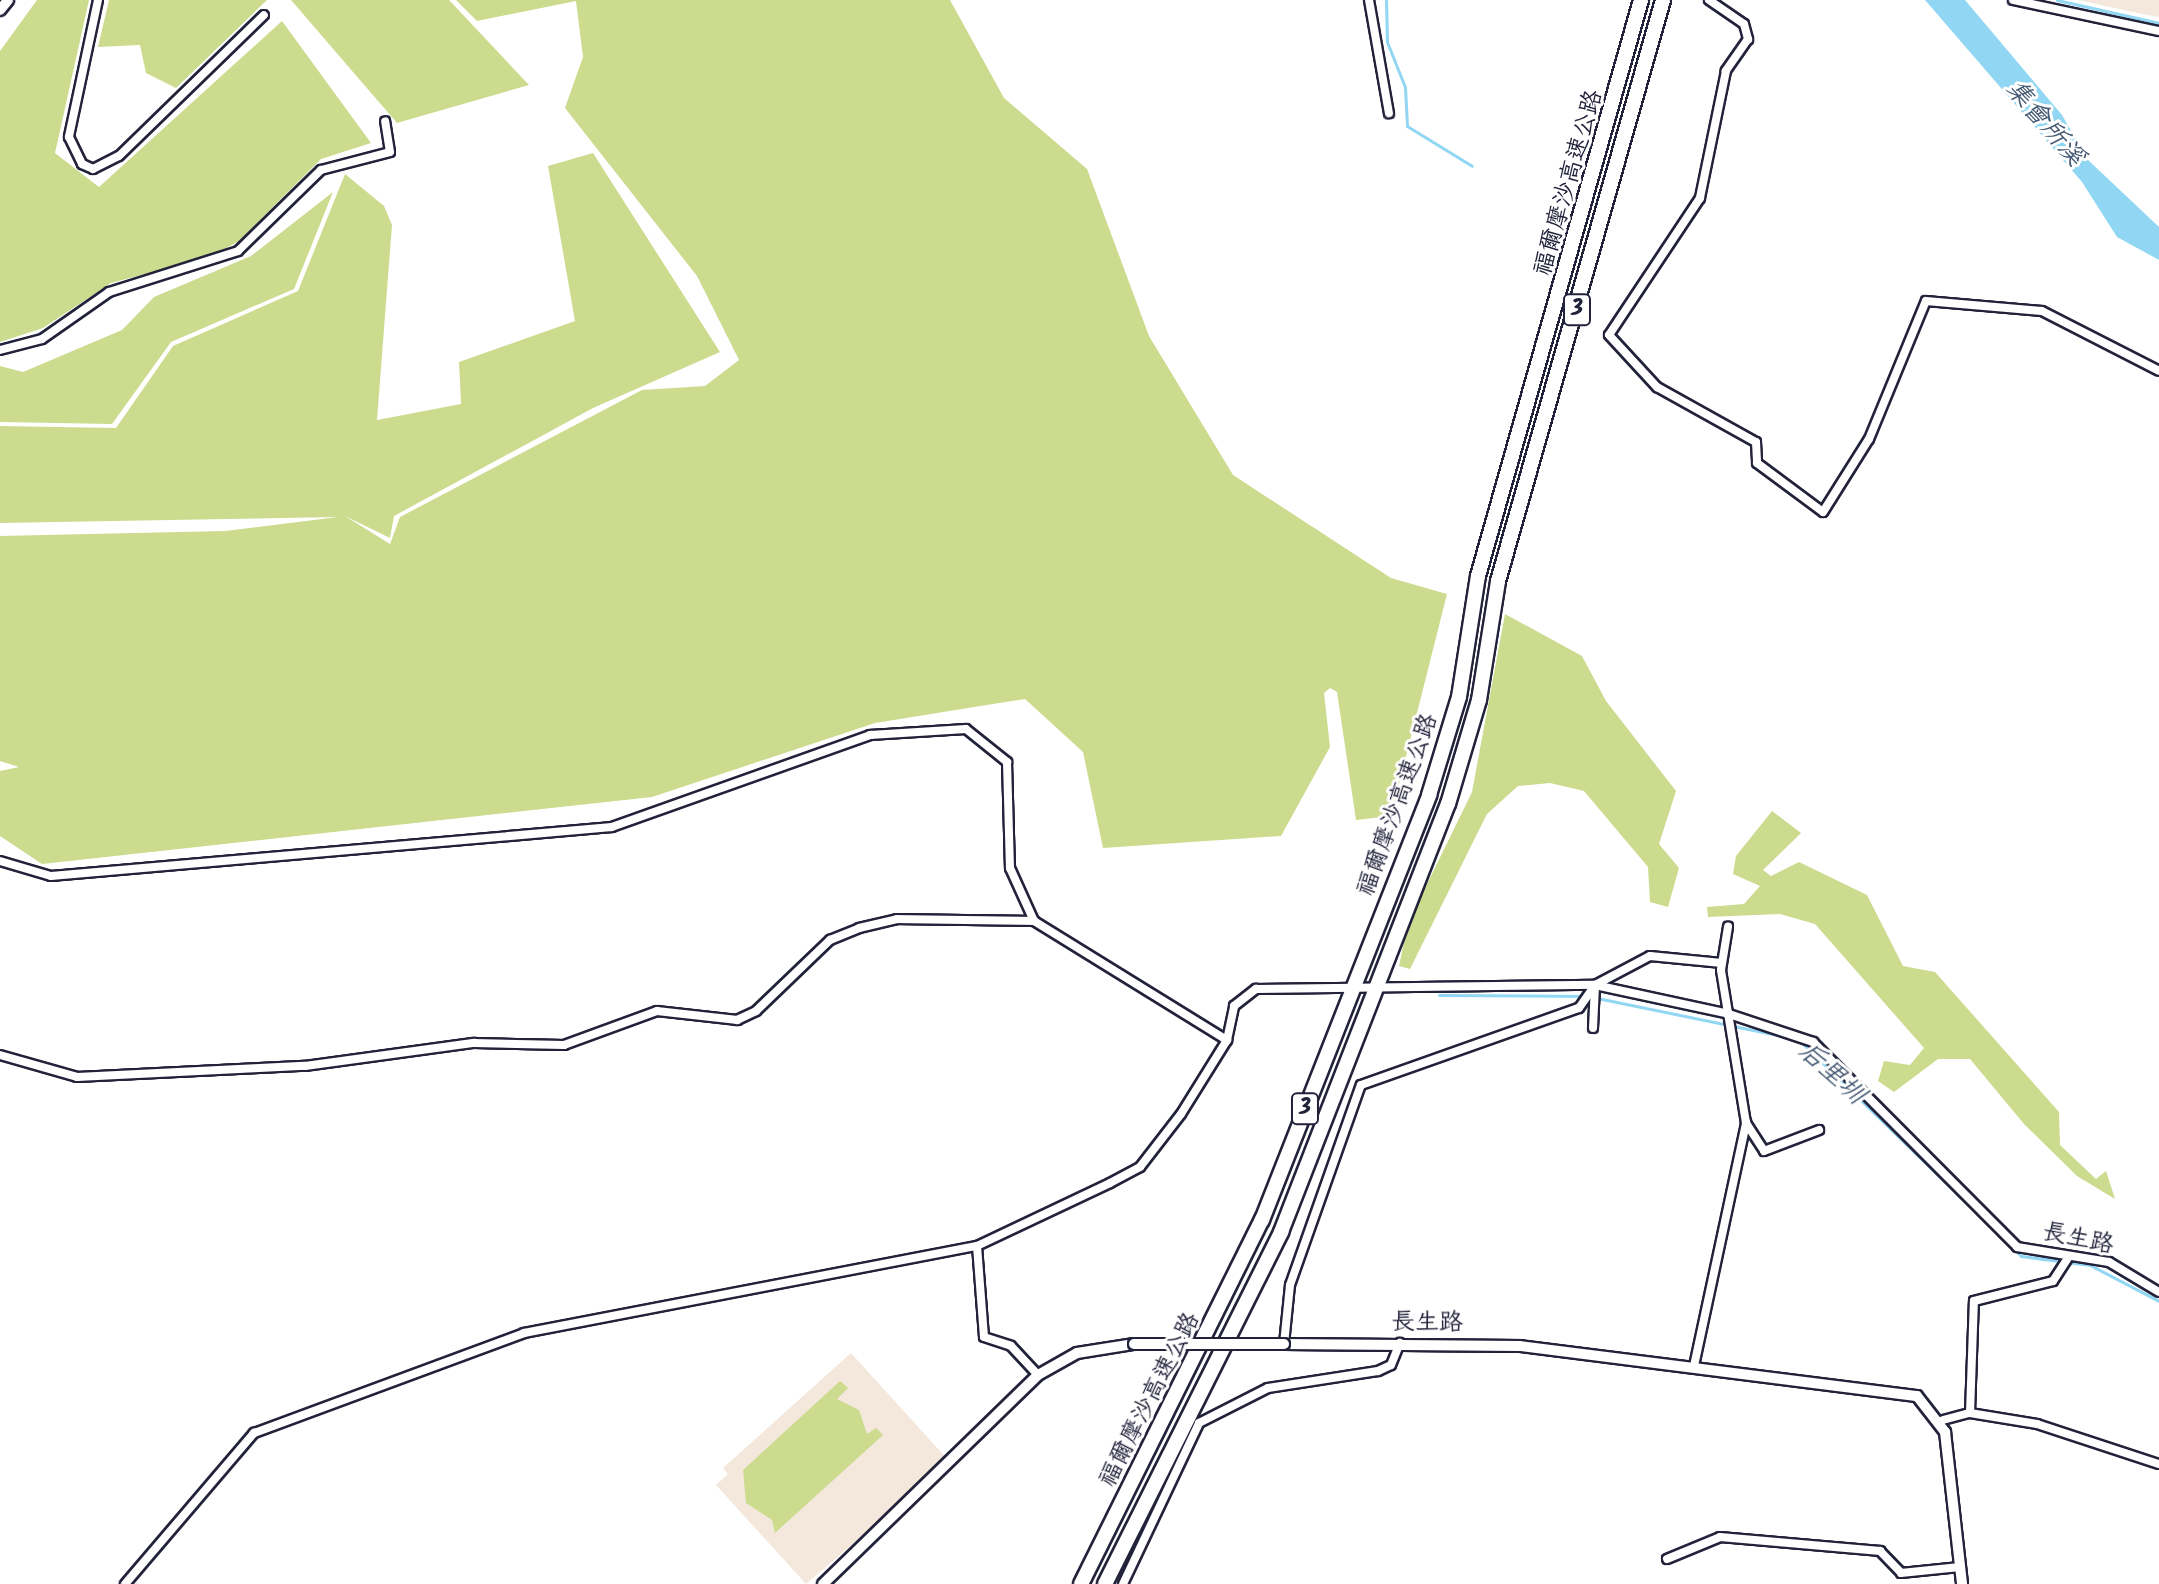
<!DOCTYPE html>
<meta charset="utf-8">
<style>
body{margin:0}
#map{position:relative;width:2159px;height:1584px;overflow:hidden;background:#fff;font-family:Kalam,"LXGW WenKai TC",sans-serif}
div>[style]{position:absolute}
.built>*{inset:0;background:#f3e8db}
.green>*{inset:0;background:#ccdb8e}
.water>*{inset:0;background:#91d7f3}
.stream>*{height:3px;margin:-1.5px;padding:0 1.5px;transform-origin:1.5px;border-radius:1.5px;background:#91d7f3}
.roads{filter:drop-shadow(2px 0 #22223b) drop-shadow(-2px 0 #22223b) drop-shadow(0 2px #22223b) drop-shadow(0 -2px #22223b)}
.minor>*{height:8px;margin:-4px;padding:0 4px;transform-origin:4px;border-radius:4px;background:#fff}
.tertiary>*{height:10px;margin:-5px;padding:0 5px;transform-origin:5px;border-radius:5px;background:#fff}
.motorway>*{height:14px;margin:-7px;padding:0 7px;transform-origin:7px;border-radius:7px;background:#fff}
.bridges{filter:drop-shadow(2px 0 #22223b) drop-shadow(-2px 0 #22223b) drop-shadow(0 2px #22223b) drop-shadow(0 -2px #22223b)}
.tertiary-bridge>*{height:10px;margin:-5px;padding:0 5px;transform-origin:5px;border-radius:5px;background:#fff}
span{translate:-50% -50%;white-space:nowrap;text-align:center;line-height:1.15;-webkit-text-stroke:6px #fff;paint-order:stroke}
.shield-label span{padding:2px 6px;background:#fff;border:2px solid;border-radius:6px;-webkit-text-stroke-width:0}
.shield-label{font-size:22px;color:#22223b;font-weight:700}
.street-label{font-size:24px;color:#22223b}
.water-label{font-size:26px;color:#435872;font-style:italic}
</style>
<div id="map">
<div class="built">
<i style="clip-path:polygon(2078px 0,2159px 0,2159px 17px,2142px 14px)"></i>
<i style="clip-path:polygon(851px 1353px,949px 1461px,806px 1584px,716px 1485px,728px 1474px,723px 1468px)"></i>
</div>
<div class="green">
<i style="clip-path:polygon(37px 0,89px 0,55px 153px,99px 187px,282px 21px,371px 143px,321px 159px,239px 241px,212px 256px,111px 283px,43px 328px,0 342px,0 51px)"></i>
<i style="clip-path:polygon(109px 0,267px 0,176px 88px,146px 73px,140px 45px,98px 47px)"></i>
<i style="clip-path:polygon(291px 0,449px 0,529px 85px,397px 123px)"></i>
<i style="clip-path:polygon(456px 0,950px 0,1004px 98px,1087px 169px,1149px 336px,1233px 475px,1391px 578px,1447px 594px,1391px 816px,1356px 820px,1337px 692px,1330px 688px,1324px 693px,1330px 747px,1281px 836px,1103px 848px,1083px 752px,1025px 699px,875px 723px,652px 797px,42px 864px,0 836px,0 771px,19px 767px,0 761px,0 536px,225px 531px,338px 517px,0 523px,0 426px,116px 428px,173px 346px,298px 291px,345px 174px,384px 206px,392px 225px,377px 420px,461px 404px,459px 362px,575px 321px,548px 166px,593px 153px,720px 352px,593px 408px,394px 516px,390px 538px,345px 516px,390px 544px,400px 517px,642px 390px,705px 386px,739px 360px,697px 276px,565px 108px,583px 57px,576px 1px,477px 21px)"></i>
<i style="clip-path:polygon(333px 192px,294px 289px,171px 342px,112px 424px,0 422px,0 366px,23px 372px,122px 330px,154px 297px,251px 256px)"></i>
<i style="clip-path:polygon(1505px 614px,1582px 656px,1606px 701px,1676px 791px,1659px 844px,1679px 868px,1668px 907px,1650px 902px,1648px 867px,1584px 791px,1550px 783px,1518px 786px,1487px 814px,1410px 969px,1399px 966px,1408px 923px,1472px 792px)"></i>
<i style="clip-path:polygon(1772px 811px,1801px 833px,1763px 870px,1771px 876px,1799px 862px,1867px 895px,1903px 966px,1935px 972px,2059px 1112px,2060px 1145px,2096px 1179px,2106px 1171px,2115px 1199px,2077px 1176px,2024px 1124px,1970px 1059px,1938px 1059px,1894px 1092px,1878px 1081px,1884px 1061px,1910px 1065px,1924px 1048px,1815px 924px,1780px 914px,1708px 917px,1707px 907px,1744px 904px,1760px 886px,1733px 874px,1736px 856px)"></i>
<i style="clip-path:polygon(840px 1381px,848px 1388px,837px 1399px,859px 1410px,867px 1434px,876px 1428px,883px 1435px,775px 1533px,772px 1520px,746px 1503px,743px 1470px)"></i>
</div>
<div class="water">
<i style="clip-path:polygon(1925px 0,1965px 0,2062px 115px,2087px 159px,2159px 227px,2159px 260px,2117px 237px,2082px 182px)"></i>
</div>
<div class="stream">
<i style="left:1386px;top:0;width:42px;rotate:88.6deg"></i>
<i style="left:1387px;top:42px;width:48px;rotate:68.2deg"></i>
<i style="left:1405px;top:87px;width:39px;rotate:87deg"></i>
<i style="left:1407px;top:126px;width:76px;rotate:31.6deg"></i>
<i style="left:2057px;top:0;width:105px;rotate:12.7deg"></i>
<i style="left:1439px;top:995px;width:147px;rotate:0.4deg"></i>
<i style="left:1597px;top:998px;width:189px;rotate:11.6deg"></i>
<i style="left:1800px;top:1041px;width:308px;rotate:44.2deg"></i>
<i style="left:2021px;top:1256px;width:70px;rotate:7.4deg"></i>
<i style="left:2090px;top:1265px;width:78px;rotate:27.6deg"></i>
</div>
<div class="roads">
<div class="minor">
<i style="left:98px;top:0;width:140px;rotate:102deg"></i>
<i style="left:69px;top:137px;width:30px;rotate:64deg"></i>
<i style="left:82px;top:164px;width:12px;rotate:24deg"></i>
<i style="left:93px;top:169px;width:29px;rotate:-27deg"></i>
<i style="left:119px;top:156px;width:202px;rotate:-44.2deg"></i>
<i style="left:1369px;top:0;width:115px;rotate:80deg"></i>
<i style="left:1709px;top:0;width:42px;rotate:34.4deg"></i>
<i style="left:1744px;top:24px;width:16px;rotate:75deg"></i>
<i style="left:1748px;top:39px;width:39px;rotate:125deg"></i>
<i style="left:1726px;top:71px;width:130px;rotate:101.6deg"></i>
<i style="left:1700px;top:198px;width:164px;rotate:123.6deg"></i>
<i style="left:1609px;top:335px;width:71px;rotate:47.3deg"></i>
<i style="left:1657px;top:387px;width:113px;rotate:29.1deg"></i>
<i style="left:1756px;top:442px;width:21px;rotate:87deg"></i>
<i style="left:1757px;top:463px;width:82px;rotate:36.6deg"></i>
<i style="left:1823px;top:512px;width:86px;rotate:-57.8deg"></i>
<i style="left:1869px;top:439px;width:149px;rotate:-67.6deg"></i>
<i style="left:1926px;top:301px;width:116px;rotate:4.9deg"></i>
<i style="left:2042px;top:311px;width:131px;rotate:27.1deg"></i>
<i style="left:2013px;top:0;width:149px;rotate:12deg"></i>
<i style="left:0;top:350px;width:43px;rotate:-14.7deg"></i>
<i style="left:42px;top:339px;width:82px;rotate:-35deg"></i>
<i style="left:109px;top:292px;width:135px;rotate:-17.6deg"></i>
<i style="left:238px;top:251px;width:116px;rotate:-44.3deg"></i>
<i style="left:321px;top:170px;width:71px;rotate:-14.6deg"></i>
<i style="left:390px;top:152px;width:31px;rotate:-99deg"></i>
<i style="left:0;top:861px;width:53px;rotate:16.4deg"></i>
<i style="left:51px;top:876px;width:563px;rotate:-4.99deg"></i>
<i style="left:612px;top:827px;width:274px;rotate:-19.6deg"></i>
<i style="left:870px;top:735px;width:96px;rotate:-3.6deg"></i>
<i style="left:966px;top:729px;width:53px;rotate:38.8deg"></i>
<i style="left:1007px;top:762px;width:106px;rotate:88.4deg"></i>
<i style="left:1010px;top:868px;width:58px;rotate:65.6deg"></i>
<i style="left:1034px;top:921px;width:227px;rotate:31.7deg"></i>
<i style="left:1593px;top:1028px;width:42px;rotate:-87.3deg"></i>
<i style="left:0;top:1055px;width:80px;rotate:15.9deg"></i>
<i style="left:77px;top:1077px;width:228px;rotate:-2.8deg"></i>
<i style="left:305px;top:1066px;width:171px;rotate:-7.8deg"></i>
<i style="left:474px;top:1043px;width:90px;rotate:1.3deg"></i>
<i style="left:564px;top:1045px;width:99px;rotate:-20.1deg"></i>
<i style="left:657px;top:1011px;width:81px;rotate:6.4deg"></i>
<i style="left:737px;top:1020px;width:21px;rotate:-25deg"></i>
<i style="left:756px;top:1011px;width:103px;rotate:-43.8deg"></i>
<i style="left:830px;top:940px;width:31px;rotate:-22deg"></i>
<i style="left:859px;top:928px;width:39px;rotate:-13deg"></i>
<i style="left:897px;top:919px;width:137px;rotate:0.8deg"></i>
<i style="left:1746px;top:1123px;width:33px;rotate:57deg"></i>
<i style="left:1764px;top:1151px;width:59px;rotate:-20.9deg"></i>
<i style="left:977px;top:1246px;width:91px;rotate:85.6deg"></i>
<i style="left:984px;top:1337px;width:28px;rotate:18deg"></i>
<i style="left:1011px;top:1346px;width:40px;rotate:47deg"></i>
<i style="left:1284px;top:1344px;width:59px;rotate:-84.2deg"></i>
<i style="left:1290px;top:1285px;width:212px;rotate:-70.5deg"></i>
<i style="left:1361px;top:1085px;width:231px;rotate:-19.5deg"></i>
<i style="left:1579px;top:1008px;width:28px;rotate:-55deg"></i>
<i style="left:1595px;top:985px;width:62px;rotate:-27.8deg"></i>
<i style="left:1650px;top:956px;width:72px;rotate:5.6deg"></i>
<i style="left:1694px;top:1366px;width:249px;rotate:-77.9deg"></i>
<i style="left:1746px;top:1123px;width:155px;rotate:-99.3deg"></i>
<i style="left:1721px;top:970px;width:44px;rotate:-80.8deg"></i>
<i style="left:1970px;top:1413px;width:68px;rotate:9.3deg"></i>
<i style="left:2037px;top:1424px;width:128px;rotate:18.2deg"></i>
<i style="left:1943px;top:1420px;width:28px;rotate:-15deg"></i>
<i style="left:1970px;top:1413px;width:112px;rotate:-88deg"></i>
<i style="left:1974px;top:1301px;width:81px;rotate:-14.2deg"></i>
<i style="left:2053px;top:1281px;width:27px;rotate:-57deg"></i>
<i style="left:1667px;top:1559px;width:57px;rotate:-22.5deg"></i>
<i style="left:1720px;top:1537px;width:161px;rotate:5deg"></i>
<i style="left:1880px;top:1551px;width:30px;rotate:46deg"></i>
<i style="left:1901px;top:1573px;width:59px;rotate:-5.8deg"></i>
<i style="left:125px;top:1584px;width:199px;rotate:-49.5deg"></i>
<i style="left:254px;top:1433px;width:288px;rotate:-20.3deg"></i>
<i style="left:524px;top:1333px;width:461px;rotate:-10.9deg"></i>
<i style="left:977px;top:1246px;width:147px;rotate:-25.3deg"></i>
<i style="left:1110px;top:1183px;width:34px;rotate:-28deg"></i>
<i style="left:1140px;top:1167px;width:67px;rotate:-52.3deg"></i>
<i style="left:1181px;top:1114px;width:87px;rotate:-58.1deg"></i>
<i style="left:1227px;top:1040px;width:35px;rotate:-78deg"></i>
<i style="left:1234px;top:1006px;width:28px;rotate:-38deg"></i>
<i style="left:1256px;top:989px;width:339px;rotate:-0.7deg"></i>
<i style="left:1595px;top:985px;width:137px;rotate:12.2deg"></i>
<i style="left:1729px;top:1014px;width:89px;rotate:18.4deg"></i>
<i style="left:1813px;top:1042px;width:289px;rotate:45.1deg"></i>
<i style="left:2017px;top:1247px;width:93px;rotate:9.3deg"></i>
<i style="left:2109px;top:1262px;width:58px;rotate:31deg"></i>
<i style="left:1123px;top:1584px;width:178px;rotate:-64.7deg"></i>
<i style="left:1199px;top:1423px;width:77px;rotate:-26.9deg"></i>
<i style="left:1268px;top:1388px;width:111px;rotate:-8.8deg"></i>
<i style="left:1378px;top:1371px;width:14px;rotate:-25deg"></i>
<i style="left:1391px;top:1365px;width:24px;rotate:-68deg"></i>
</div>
<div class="tertiary">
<i style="left:0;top:10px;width:13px;rotate:-51deg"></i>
<i style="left:1284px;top:1344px;width:236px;rotate:0.5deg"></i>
<i style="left:1520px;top:1346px;width:400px;rotate:7.2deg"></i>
<i style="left:1917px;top:1396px;width:46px;rotate:52.1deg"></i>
<i style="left:1945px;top:1432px;width:153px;rotate:83.6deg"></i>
<i style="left:823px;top:1584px;width:300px;rotate:-44.2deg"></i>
<i style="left:1038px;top:1375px;width:45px;rotate:-29.4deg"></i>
<i style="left:1077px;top:1353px;width:58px;rotate:-9deg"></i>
</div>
<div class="motorway">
<i style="left:1081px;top:1584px;width:407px;rotate:-63.6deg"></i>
<i style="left:1262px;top:1220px;width:457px;rotate:-68.5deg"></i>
<i style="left:1429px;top:795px;width:102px;rotate:-73deg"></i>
<i style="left:1459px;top:697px;width:122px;rotate:-81.1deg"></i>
<i style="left:1478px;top:576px;width:599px;rotate:-74.2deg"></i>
<i style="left:1105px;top:1584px;width:394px;rotate:-63.4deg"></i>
<i style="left:1281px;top:1232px;width:459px;rotate:-68.7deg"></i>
<i style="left:1448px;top:804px;width:109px;rotate:-73.4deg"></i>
<i style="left:1479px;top:700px;width:121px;rotate:-80.9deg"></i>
<i style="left:1498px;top:581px;width:604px;rotate:-74.15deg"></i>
</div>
</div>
<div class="bridges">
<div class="tertiary-bridge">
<i style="left:1134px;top:1344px;width:150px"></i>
</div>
</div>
<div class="shield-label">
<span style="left:1577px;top:310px">3</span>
<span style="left:1305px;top:1109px">3</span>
</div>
<div class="street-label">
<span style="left:1569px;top:183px;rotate:-74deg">福爾摩沙高速公路</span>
<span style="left:1398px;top:805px;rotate:-70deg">福爾摩沙高速公路</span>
<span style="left:2078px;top:1239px;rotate:12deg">長生路</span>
<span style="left:1427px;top:1323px;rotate:1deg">長生路</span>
<span style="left:1150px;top:1400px;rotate:-63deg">福爾摩沙高速公路</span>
</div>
<div class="water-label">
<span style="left:2044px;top:124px;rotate:49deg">集會所溪</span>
<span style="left:1831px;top:1074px;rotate:42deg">后里圳</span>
</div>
</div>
